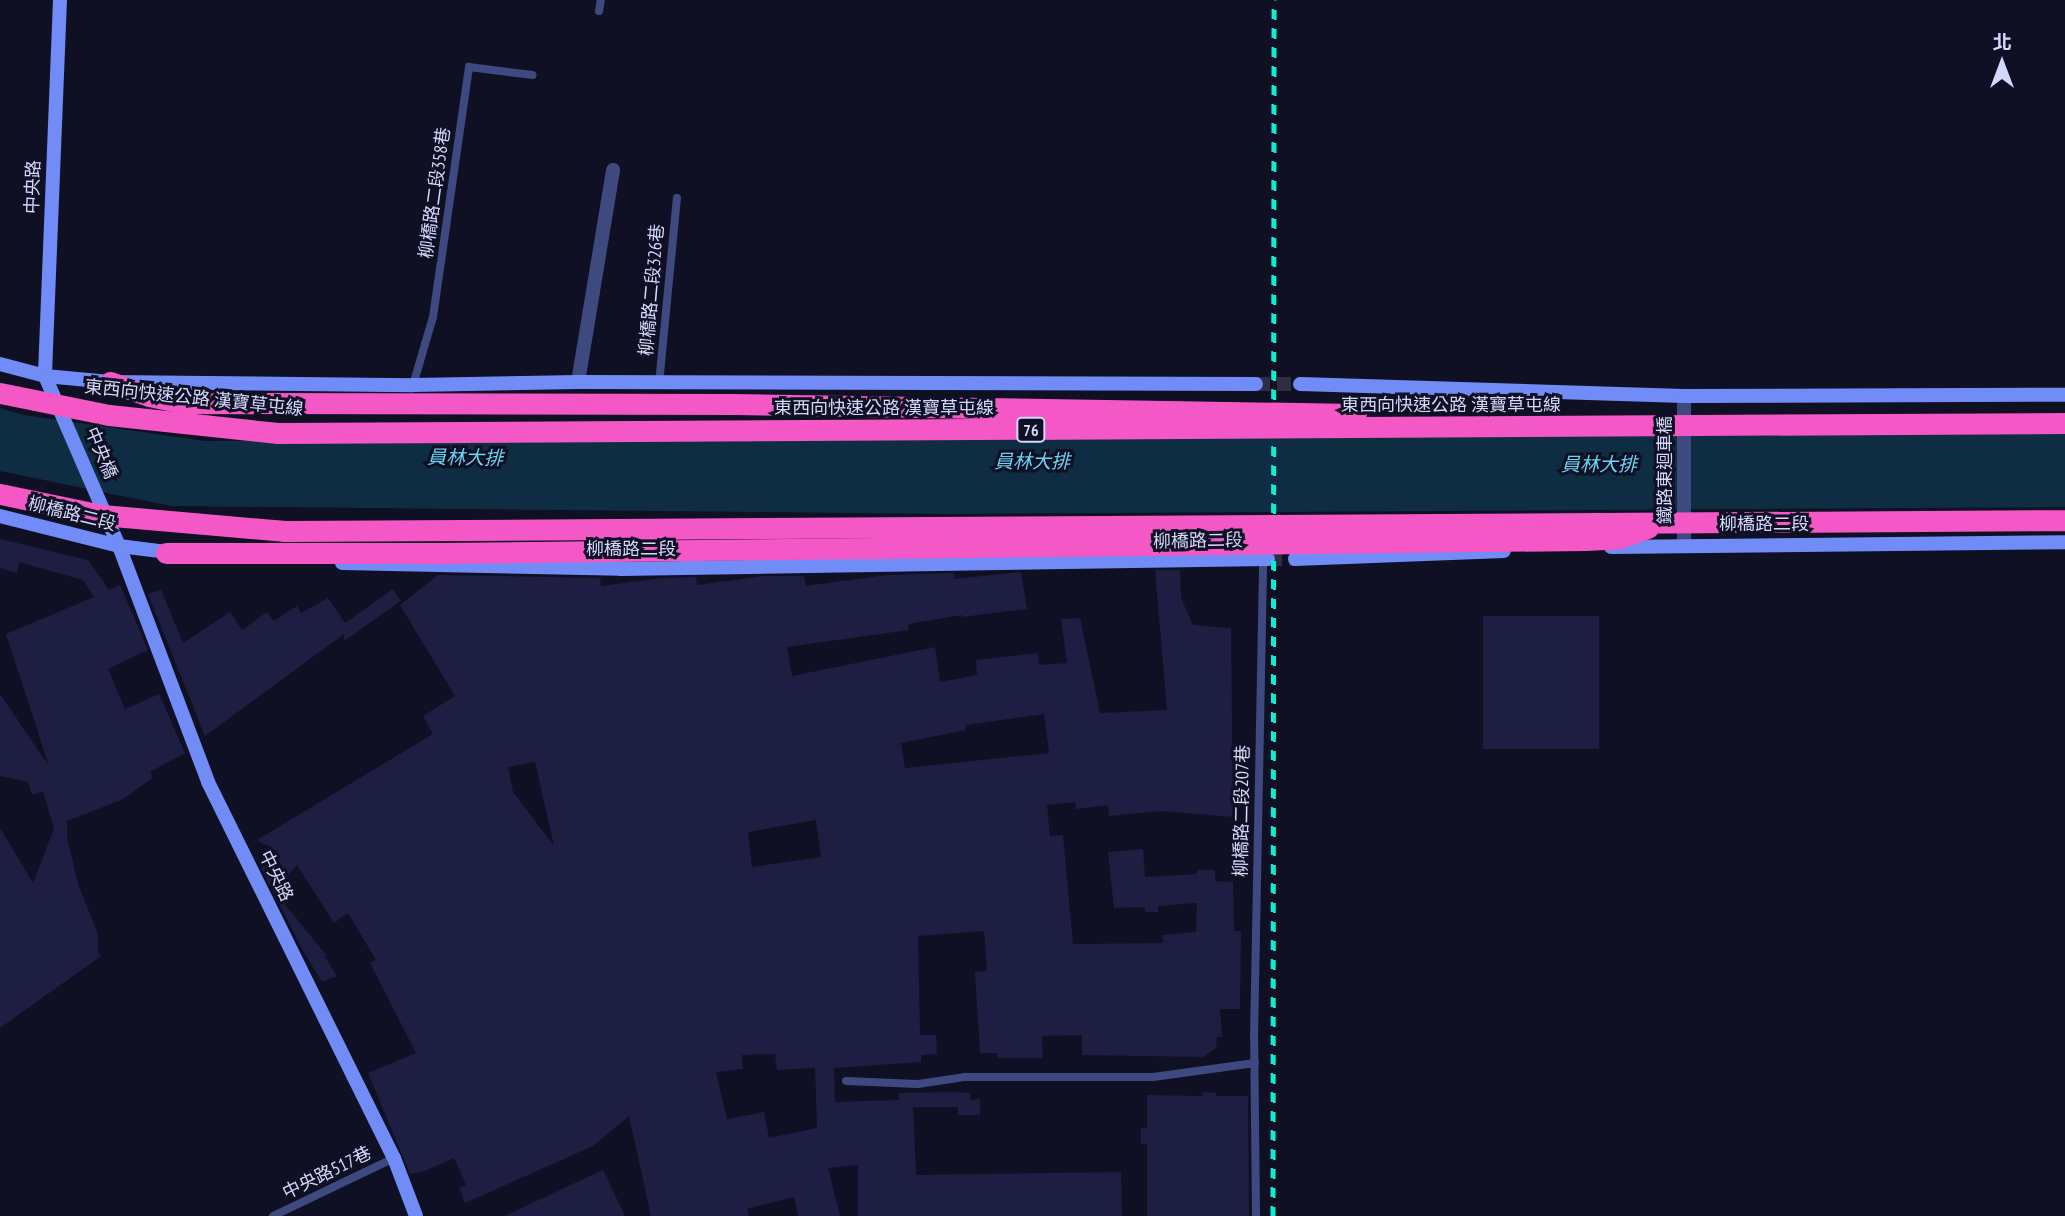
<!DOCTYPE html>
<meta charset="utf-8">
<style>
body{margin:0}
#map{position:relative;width:2065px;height:1216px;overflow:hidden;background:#0f1023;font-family:"PT Sans Narrow","Noto Sans TC",sans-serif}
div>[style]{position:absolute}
.water>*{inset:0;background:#0f2d42}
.building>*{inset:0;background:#1d1e42;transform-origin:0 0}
.secondary-tunnel>*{height:14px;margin-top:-7px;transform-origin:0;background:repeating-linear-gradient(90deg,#2d2e44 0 14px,transparent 0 21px)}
.lane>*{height:8px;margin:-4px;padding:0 4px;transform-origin:4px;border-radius:4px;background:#3e4a7f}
.street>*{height:14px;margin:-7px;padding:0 7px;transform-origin:7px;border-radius:7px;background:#3e4a7f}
.secondary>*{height:14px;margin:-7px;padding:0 7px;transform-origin:7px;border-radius:7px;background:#718cf6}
.highway>*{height:21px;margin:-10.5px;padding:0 10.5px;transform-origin:10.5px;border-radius:10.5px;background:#f457c6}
.rail>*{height:5px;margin-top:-2.5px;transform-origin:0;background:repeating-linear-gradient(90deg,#0fedd1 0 10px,transparent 0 19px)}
.highway-bridge>*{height:21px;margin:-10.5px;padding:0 10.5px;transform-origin:10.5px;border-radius:10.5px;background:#f457c6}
span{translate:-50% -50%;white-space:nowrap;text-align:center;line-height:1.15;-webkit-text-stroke:6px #0f1023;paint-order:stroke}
.shield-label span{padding:2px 5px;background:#0f1023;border:2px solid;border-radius:5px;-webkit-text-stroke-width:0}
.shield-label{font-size:16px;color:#d4d8fc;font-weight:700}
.street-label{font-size:18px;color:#d4d8fc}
.water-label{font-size:19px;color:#69d4f5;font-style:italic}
.north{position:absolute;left:1967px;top:28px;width:70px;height:70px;-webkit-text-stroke:5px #0f1023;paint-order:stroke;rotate:0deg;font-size:19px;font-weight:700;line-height:28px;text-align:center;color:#d4d8fc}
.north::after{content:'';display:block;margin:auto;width:24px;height:32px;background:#d4d8fc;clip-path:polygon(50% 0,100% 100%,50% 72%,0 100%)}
</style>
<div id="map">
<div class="water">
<i style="clip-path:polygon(0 408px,23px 415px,205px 441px,2065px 434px,2065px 507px,948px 514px,171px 506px,0 471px)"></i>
</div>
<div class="building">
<i style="clip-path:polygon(0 539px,88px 560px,109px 590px,120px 585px,148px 650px,108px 669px,125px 709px,159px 694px,185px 753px,150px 772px,153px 778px,121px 800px,67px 821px,67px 837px,78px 884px,98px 934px,98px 951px,101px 956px,0 1028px,0 828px,33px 883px,54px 829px,43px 791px,32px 795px,28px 782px,0 776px,0 694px,49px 766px,6px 634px,94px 597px,83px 580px,19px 562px,17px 573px,0 568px)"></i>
<i style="clip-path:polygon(evenodd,1155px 570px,1180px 570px,1181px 598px,1193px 625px,1231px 628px,1233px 817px,1162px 811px,1109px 816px,1108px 805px,1076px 809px,1075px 802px,1047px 805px,1050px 836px,1063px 835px,1073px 944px,1163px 943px,1162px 935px,1196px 932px,1197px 903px,1158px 906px,1158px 912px,1145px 912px,1145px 907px,1114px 908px,1108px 852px,1143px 849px,1145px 877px,1197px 874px,1197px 870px,1215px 870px,1215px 881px,1233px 882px,1234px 931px,1241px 931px,1240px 1009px,1220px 1009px,1222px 1037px,1217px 1037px,1216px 1048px,1203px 1057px,1082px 1055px,1082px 1035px,1042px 1036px,1043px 1058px,998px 1058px,997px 1053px,980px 1053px,975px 972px,987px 971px,984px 931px,918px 936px,920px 1035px,936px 1035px,937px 1054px,921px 1055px,921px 1062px,834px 1068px,835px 1102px,899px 1100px,899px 1093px,952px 1092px,970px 1093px,970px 1100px,980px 1099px,980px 1115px,958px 1115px,958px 1107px,913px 1107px,916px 1175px,1121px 1172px,1122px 1216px,858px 1216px,858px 1165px,828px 1168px,840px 1216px,798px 1216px,794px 1197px,747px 1209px,749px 1216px,651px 1216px,629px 1116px,593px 1146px,465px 1203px,459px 1188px,466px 1185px,454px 1158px,425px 1171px,410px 1174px,368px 1073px,416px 1053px,370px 963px,376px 960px,348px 913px,334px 923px,297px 865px,274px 891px,327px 956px,325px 957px,337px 976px,322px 982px,302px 949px,261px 868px,277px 851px,257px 840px,433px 734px,423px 716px,455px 696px,400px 605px,438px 575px,600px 578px,601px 586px,662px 578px,696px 577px,697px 585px,764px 576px,804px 576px,806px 586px,886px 575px,954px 573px,954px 579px,1021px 572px,1027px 609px,962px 617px,962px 615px,908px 624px,909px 630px,787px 647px,792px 676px,935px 647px,940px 682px,977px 675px,976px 660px,1038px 653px,1039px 665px,1067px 663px,1061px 619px,1080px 618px,1100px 713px,1167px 710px,1155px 570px,1044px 714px,1049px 753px,905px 768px,901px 743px,966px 730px,966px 725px,1044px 714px,1155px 570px,535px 762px,554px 846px,513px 792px,508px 767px,535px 762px,1155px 570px,816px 820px,821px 857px,752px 867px,748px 832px,816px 820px,1155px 570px,775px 1054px,777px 1070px,815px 1068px,817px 1128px,769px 1138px,764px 1112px,727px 1119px,716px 1072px,743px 1069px,742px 1055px,775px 1054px)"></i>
<i style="clip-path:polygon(393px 589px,401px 601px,344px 641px,344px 634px,205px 736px,148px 594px,161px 590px,183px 643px,230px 612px,242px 630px,267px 612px,274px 621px,297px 606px,301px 613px,328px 598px,345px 623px)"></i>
<i style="left:1483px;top:616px;width:116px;height:133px"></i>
<i style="clip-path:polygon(1203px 1092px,1216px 1093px,1216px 1096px,1248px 1096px,1249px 1216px,1147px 1216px,1147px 1144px,1141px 1144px,1141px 1128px,1147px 1128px,1147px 1095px,1203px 1096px)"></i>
<i style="clip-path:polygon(603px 1170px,625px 1216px,504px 1216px)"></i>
</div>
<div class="secondary-tunnel">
<i style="left:1256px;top:384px;width:44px"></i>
<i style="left:1268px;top:559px;width:27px"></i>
</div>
<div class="lane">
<i style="left:599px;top:11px;width:11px;rotate:-80deg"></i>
<i style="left:659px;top:384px;width:187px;rotate:-84.5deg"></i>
<i style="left:413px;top:385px;width:71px;rotate:-73.6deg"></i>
<i style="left:433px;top:317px;width:253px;rotate:-81.8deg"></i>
<i style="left:469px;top:67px;width:64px;rotate:7.2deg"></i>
<i style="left:846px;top:1081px;width:72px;rotate:2.4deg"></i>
<i style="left:918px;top:1084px;width:48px;rotate:-8.5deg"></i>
<i style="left:965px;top:1077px;width:188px"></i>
<i style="left:1153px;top:1077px;width:103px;rotate:-7.8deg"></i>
<i style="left:273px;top:1216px;width:134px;rotate:-25.6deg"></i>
<i style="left:1256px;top:1216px;width:178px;rotate:-90.6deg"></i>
<i style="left:1254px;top:1038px;width:479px;rotate:-88.9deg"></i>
</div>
<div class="street">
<i style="left:578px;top:382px;width:215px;rotate:-80.6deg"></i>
<i style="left:1684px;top:396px;width:148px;rotate:90deg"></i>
</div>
<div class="secondary">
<i style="left:60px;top:0;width:376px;rotate:92.3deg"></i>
<i style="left:45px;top:376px;width:185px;rotate:66.5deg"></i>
<i style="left:119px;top:546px;width:252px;rotate:69.3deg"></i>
<i style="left:208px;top:782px;width:419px;rotate:63.7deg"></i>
<i style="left:394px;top:1158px;width:62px;rotate:69.2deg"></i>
<i style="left:0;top:364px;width:47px;rotate:14.9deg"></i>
<i style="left:45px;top:376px;width:65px;rotate:5.3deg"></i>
<i style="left:110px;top:382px;width:303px;rotate:0.6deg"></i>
<i style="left:413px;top:385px;width:165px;rotate:-1deg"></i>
<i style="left:578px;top:382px;width:678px;rotate:0.17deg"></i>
<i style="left:1300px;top:384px;width:384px;rotate:1.8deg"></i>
<i style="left:1684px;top:396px;width:381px;rotate:-0.2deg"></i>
<i style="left:0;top:516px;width:123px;rotate:14.1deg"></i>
<i style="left:119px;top:546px;width:56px;rotate:7.1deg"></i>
<i style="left:1611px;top:547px;width:454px;rotate:-0.6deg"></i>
<i style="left:1295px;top:559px;width:209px;rotate:-2.2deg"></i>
<i style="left:342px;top:563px;width:279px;rotate:1.2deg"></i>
<i style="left:621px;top:569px;width:647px;rotate:-0.89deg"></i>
</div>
<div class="highway">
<i style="left:110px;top:382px;width:41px;rotate:19.7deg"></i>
<i style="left:149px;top:396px;width:34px;rotate:12deg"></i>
<i style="left:182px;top:403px;width:551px;rotate:0.1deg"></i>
<i style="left:166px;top:553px;width:268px"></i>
</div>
<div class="rail">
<i style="left:1273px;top:1216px;width:1216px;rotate:-89.95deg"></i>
</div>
<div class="highway-bridge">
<i style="left:0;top:393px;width:111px;rotate:11.4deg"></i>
<i style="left:109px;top:415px;width:170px;rotate:6.1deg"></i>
<i style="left:278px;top:433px;width:1787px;rotate:-0.32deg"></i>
<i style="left:733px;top:404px;width:623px;rotate:0.92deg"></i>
<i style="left:0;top:494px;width:104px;rotate:11.6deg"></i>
<i style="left:102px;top:515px;width:184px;rotate:5deg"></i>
<i style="left:285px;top:531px;width:1780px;rotate:-0.35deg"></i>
<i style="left:434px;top:553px;width:1151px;rotate:-0.65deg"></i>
<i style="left:1585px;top:540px;width:35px;rotate:-3deg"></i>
<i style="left:1620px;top:538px;width:30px;rotate:-20deg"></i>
</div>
<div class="shield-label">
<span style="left:1031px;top:430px">76</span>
</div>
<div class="street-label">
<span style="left:33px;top:187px;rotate:-88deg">中央路</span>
<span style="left:435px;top:193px;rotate:-82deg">柳橋路二段358巷</span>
<span style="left:652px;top:290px;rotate:-85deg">柳橋路二段326巷</span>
<span style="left:194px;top:398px;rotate:6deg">東西向快速公路 漢寶草屯線</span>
<span style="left:1451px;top:405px">東西向快速公路 漢寶草屯線</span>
<span style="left:884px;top:408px">東西向快速公路 漢寶草屯線</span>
<span style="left:101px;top:453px;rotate:67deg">中央橋</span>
<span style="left:1665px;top:470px;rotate:-90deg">鐵路東迴車橋</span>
<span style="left:72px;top:514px;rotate:14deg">柳橋路二段</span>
<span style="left:1764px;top:524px">柳橋路二段</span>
<span style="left:1198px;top:541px;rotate:-1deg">柳橋路二段</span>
<span style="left:631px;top:549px">柳橋路二段</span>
<span style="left:1242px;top:811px;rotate:-89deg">柳橋路二段207巷</span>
<span style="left:276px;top:876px;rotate:64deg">中央路</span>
<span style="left:327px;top:1173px;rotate:-26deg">中央路517巷</span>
</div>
<div class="water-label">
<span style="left:465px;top:458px;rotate:1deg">員林大排</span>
<span style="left:1032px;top:462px">員林大排</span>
<span style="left:1599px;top:465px">員林大排</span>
</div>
<div class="north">北</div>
</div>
